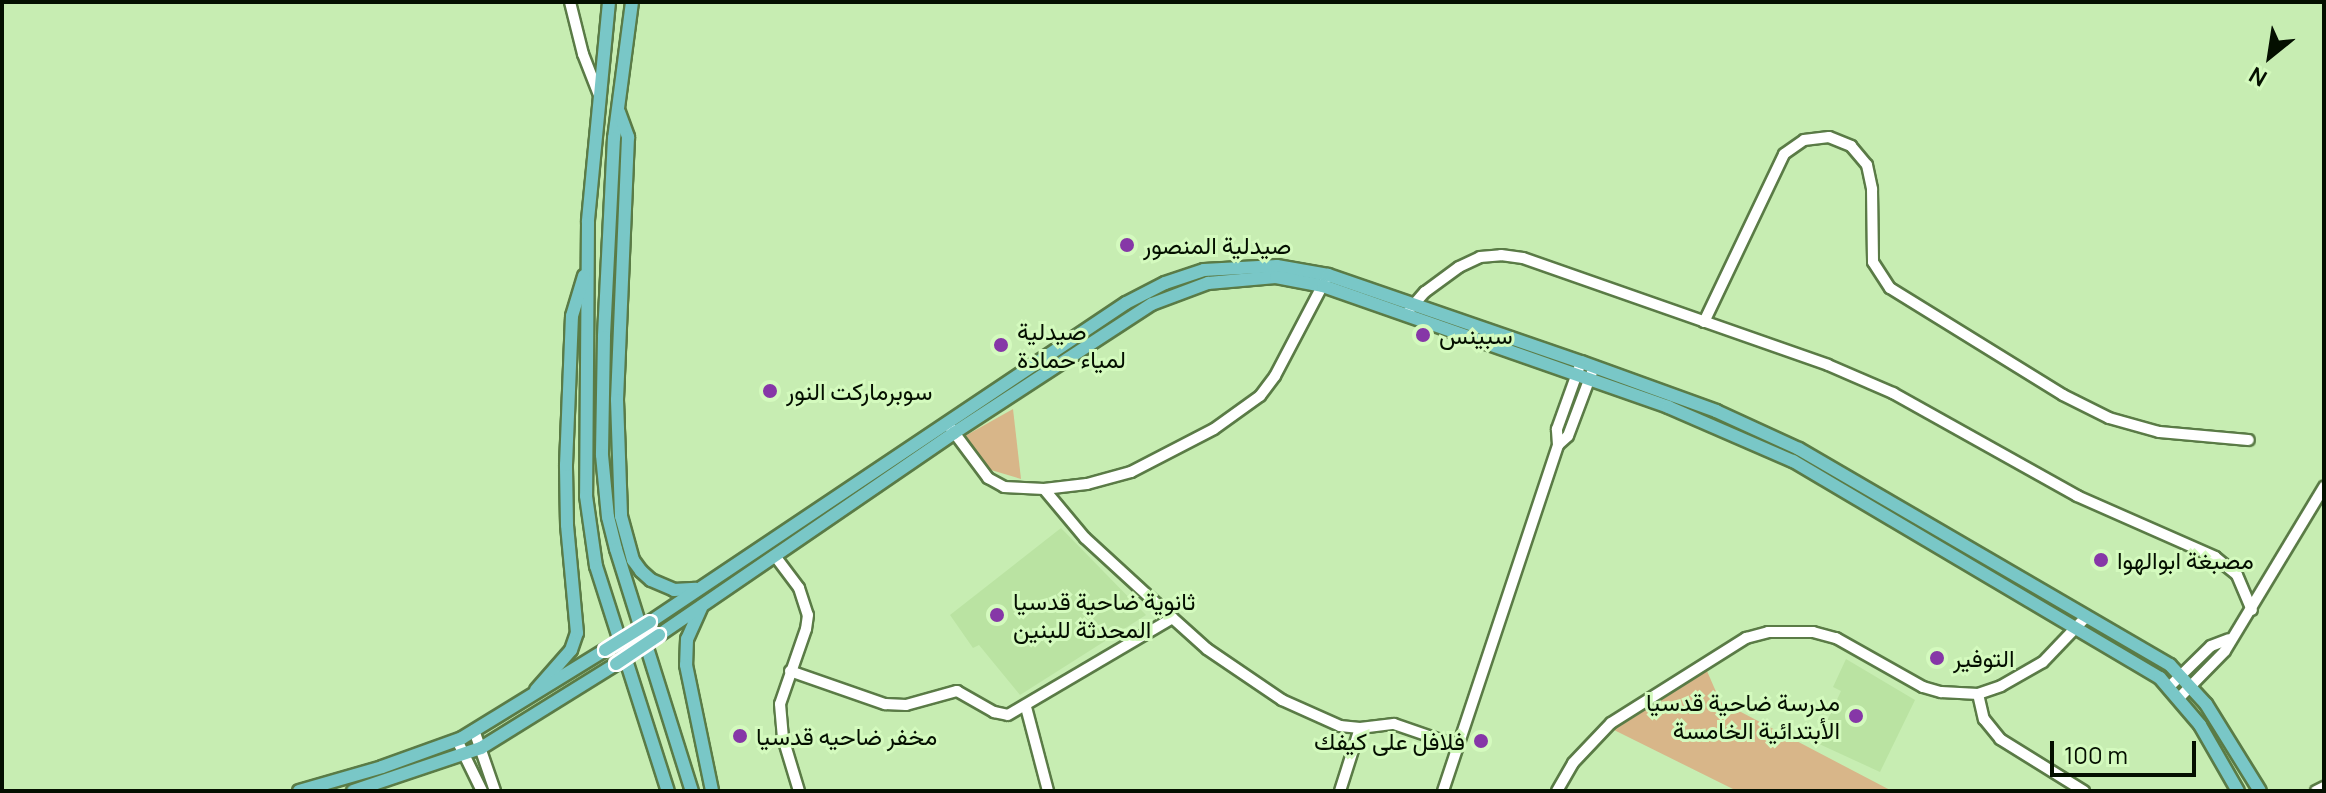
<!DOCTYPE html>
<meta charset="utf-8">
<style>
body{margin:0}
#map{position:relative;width:2326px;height:793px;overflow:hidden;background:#c7edb2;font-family:Manrope,Vazirmatn,sans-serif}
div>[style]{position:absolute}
.built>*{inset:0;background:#bae3a2}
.green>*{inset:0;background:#d8b689}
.roads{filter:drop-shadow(2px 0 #5a7b46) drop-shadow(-2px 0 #5a7b46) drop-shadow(0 2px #5a7b46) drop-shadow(0 -2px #5a7b46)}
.minor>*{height:10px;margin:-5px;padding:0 5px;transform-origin:5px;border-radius:5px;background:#fff}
.major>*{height:12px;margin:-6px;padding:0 6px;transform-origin:6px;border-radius:6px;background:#79c7c7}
.bridges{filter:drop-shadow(2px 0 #fff) drop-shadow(-2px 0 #fff) drop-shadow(0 2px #fff) drop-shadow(0 -2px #fff)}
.major-bridge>*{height:12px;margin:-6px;padding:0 6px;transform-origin:6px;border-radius:6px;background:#79c7c7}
.dots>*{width:22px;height:22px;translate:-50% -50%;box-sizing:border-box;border:4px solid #d4fabe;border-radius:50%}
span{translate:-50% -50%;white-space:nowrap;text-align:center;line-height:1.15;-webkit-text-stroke:6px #d4fabe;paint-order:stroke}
.poi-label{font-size:24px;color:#040f00}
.left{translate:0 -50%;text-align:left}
.right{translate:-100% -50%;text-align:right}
.frame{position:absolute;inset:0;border:4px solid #040f00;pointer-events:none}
.north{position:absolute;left:2230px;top:16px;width:80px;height:80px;-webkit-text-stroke:6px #d4fabe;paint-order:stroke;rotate:210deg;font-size:22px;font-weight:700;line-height:32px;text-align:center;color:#040f00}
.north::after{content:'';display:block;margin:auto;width:28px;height:36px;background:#040f00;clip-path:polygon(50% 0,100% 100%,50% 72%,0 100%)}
.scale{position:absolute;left:2050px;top:741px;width:146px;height:36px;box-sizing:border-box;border:4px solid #040f00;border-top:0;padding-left:10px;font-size:24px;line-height:28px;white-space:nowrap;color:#040f00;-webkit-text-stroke:6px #d4fabe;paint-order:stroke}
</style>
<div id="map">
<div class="built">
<i style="clip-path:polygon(1061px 528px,1146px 615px,1020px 695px,979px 645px,973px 648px,950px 615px)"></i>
<i style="clip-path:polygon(1846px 659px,1915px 700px,1880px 772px,1817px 743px,1841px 691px,1833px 687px)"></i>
</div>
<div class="green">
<i style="clip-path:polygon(1013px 409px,1021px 479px,991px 470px,979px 460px,965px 436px)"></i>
<i style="clip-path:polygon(1707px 671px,1720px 701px,1892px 791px,1737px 791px,1614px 730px)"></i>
</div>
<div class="roads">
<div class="minor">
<i style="left:570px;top:2px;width:54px;rotate:76deg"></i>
<i style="left:583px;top:54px;width:44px;rotate:68.7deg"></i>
<i style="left:1410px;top:309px;width:23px;rotate:-49deg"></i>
<i style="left:1425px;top:292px;width:42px;rotate:-36.3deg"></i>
<i style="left:1459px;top:267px;width:23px;rotate:-25deg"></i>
<i style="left:1480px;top:257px;width:21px;rotate:-5deg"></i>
<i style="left:1501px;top:255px;width:22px;rotate:8deg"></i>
<i style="left:1523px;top:258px;width:323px;rotate:19.3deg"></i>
<i style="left:1828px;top:365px;width:71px;rotate:23.3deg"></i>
<i style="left:1893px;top:393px;width:211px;rotate:29.2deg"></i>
<i style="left:2077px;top:496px;width:151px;rotate:23.8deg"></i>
<i style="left:2215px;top:557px;width:28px;rotate:39deg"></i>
<i style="left:2237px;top:575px;width:38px;rotate:67deg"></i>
<i style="left:1704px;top:322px;width:186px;rotate:-64.5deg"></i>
<i style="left:1784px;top:154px;width:24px;rotate:-35deg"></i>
<i style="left:1804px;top:140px;width:25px;rotate:-7deg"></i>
<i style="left:1829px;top:137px;width:24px;rotate:22deg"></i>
<i style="left:1851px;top:146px;width:25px;rotate:50deg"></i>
<i style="left:1867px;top:165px;width:25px;rotate:78deg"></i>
<i style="left:1872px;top:189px;width:73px;rotate:89.2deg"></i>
<i style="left:1873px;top:262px;width:31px;rotate:57deg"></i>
<i style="left:1890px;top:288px;width:203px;rotate:31.7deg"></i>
<i style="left:2063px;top:395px;width:51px;rotate:26.6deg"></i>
<i style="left:2109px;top:418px;width:52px;rotate:15.6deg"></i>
<i style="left:2159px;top:432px;width:90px;rotate:5.1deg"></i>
<i style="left:950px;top:427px;width:64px;rotate:53.3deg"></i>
<i style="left:988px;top:478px;width:18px;rotate:29deg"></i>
<i style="left:1004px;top:487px;width:40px;rotate:2.9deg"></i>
<i style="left:1044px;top:489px;width:43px;rotate:-6.6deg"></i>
<i style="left:1087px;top:484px;width:46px;rotate:-15.3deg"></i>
<i style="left:1131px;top:472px;width:93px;rotate:-27.4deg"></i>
<i style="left:1214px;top:429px;width:57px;rotate:-35.7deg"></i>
<i style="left:1260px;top:396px;width:25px;rotate:-53deg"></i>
<i style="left:1275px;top:376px;width:110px;rotate:-62.3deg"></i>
<i style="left:1558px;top:445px;width:13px;rotate:-42deg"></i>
<i style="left:1568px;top:436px;width:74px;rotate:-69.4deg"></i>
<i style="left:1044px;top:489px;width:64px;rotate:50.1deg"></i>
<i style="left:1085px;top:538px;width:98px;rotate:42.5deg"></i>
<i style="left:1157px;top:604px;width:67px;rotate:42deg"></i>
<i style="left:1207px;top:649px;width:91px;rotate:34.2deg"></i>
<i style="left:1282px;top:700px;width:64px;rotate:24.1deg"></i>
<i style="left:1340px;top:726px;width:20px;rotate:6deg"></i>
<i style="left:1360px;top:728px;width:34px;rotate:-7deg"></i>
<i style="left:1394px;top:724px;width:68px;rotate:19deg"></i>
<i style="left:775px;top:556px;width:40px;rotate:53deg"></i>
<i style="left:799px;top:588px;width:28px;rotate:72deg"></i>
<i style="left:808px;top:615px;width:14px;rotate:98deg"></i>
<i style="left:806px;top:629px;width:79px;rotate:109.1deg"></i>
<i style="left:780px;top:704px;width:34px;rotate:85deg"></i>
<i style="left:783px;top:738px;width:55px;rotate:73.2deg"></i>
<i style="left:790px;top:671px;width:101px;rotate:19.2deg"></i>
<i style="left:885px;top:704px;width:21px;rotate:3deg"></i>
<i style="left:906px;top:705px;width:53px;rotate:-15.4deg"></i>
<i style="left:957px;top:691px;width:43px;rotate:29.6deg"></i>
<i style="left:994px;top:712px;width:14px;rotate:12deg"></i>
<i style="left:1008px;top:715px;width:191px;rotate:-30.5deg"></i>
<i style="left:2170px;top:686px;width:57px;rotate:-44.3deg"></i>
<i style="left:2211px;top:646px;width:19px;rotate:-21deg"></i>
<i style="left:1978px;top:694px;width:26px;rotate:77deg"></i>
<i style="left:1984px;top:719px;width:26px;rotate:51deg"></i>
<i style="left:2000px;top:739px;width:99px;rotate:31.8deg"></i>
<i style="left:2180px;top:697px;width:64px;rotate:-45.6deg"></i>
<i style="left:2225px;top:651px;width:192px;rotate:-58.9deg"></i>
<i style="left:1026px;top:707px;width:87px;rotate:75.3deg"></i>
<i style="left:474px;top:730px;width:65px;rotate:71deg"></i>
<i style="left:457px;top:740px;width:57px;rotate:63.9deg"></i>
<i style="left:1340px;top:791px;width:66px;rotate:-72.4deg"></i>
<i style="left:1443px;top:791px;width:365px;rotate:-71.6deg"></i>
<i style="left:1558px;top:445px;width:16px;rotate:-94deg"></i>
<i style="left:1557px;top:429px;width:65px;rotate:-70.2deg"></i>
<i style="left:1557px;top:791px;width:32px;rotate:-60deg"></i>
<i style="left:1573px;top:763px;width:55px;rotate:-46.5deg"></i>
<i style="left:1611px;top:723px;width:160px;rotate:-32.2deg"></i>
<i style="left:1746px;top:638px;width:23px;rotate:-15deg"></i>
<i style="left:1768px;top:632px;width:45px"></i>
<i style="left:1813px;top:632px;width:24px;rotate:15deg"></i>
<i style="left:1836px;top:638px;width:100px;rotate:29.4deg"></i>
<i style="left:1923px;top:687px;width:19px;rotate:16deg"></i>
<i style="left:1941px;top:692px;width:37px;rotate:3deg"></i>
<i style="left:1978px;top:694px;width:24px;rotate:-19deg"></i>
<i style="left:2001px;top:686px;width:48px;rotate:-29.7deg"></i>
<i style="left:2043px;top:662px;width:62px;rotate:-46.3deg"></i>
<i style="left:2316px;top:791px;width:9px;rotate:-27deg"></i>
</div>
<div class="major">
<i style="left:609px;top:2px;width:221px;rotate:95.5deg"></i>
<i style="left:588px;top:222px;width:274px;rotate:90.4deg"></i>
<i style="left:586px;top:496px;width:71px;rotate:81.9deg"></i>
<i style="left:596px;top:566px;width:236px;rotate:72.3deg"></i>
<i style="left:632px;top:2px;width:137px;rotate:97.5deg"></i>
<i style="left:614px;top:138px;width:199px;rotate:92.9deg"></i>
<i style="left:604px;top:337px;width:118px;rotate:91deg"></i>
<i style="left:602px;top:455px;width:62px;rotate:84.5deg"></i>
<i style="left:608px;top:517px;width:33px;rotate:76deg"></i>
<i style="left:616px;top:549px;width:254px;rotate:72.6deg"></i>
<i style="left:619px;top:112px;width:27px;rotate:70deg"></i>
<i style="left:628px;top:137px;width:263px;rotate:92.4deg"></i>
<i style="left:617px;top:400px;width:116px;rotate:88deg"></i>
<i style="left:621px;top:516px;width:46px;rotate:74.7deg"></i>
<i style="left:633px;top:560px;width:14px;rotate:54deg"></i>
<i style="left:641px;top:571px;width:13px;rotate:42deg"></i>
<i style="left:651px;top:580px;width:25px;rotate:23deg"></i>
<i style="left:674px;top:590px;width:22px;rotate:-3deg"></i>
<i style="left:701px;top:608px;width:34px;rotate:114deg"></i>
<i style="left:687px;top:639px;width:26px;rotate:92deg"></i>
<i style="left:686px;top:665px;width:129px;rotate:78.3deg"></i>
<i style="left:650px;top:622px;width:573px;rotate:-33.83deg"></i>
<i style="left:1126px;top:303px;width:44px;rotate:-27.1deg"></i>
<i style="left:1165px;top:283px;width:41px;rotate:-18.4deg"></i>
<i style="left:1204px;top:270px;width:73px;rotate:-3.1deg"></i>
<i style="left:1277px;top:266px;width:52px;rotate:10deg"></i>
<i style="left:1328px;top:275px;width:268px;rotate:19deg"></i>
<i style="left:1581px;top:362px;width:144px;rotate:19.9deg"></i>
<i style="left:1716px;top:411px;width:91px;rotate:24.6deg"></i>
<i style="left:1799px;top:449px;width:429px;rotate:30.2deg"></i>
<i style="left:2170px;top:665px;width:53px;rotate:47.3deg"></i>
<i style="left:2206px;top:704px;width:102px;rotate:58.2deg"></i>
<i style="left:659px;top:635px;width:358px;rotate:-34.4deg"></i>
<i style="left:954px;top:433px;width:236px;rotate:-33.1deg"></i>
<i style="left:1152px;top:304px;width:60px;rotate:-20.6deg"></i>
<i style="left:1208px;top:283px;width:68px;rotate:-5deg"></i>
<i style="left:1276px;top:277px;width:48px;rotate:10.8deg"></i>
<i style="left:1323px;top:286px;width:366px;rotate:19.3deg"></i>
<i style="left:1668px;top:407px;width:136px;rotate:23.4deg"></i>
<i style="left:1793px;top:461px;width:426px;rotate:30.6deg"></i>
<i style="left:2160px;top:678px;width:62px;rotate:49.6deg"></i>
<i style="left:2200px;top:725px;width:76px;rotate:60.1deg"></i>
<i style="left:536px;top:690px;width:53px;rotate:-48.8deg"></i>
<i style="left:571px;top:650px;width:18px;rotate:-71deg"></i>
<i style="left:577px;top:633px;width:108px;rotate:-95.3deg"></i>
<i style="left:567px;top:525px;width:60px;rotate:-91deg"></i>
<i style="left:566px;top:465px;width:149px;rotate:-87.7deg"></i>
<i style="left:572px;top:316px;width:42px;rotate:-73.3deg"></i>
<i style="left:299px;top:791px;width:86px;rotate:-16.1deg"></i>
<i style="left:382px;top:767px;width:85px;rotate:-19.9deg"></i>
<i style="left:462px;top:738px;width:168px;rotate:-31.6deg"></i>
<i style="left:353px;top:791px;width:135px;rotate:-18.6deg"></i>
<i style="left:481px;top:748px;width:159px;rotate:-31.9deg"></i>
</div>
</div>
<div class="bridges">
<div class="major-bridge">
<i style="left:605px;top:650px;width:53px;rotate:-31.9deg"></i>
<i style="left:616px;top:664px;width:52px;rotate:-34deg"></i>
</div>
</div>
<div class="dots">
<i style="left:1127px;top:245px;background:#8637a7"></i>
<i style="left:1423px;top:335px;background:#8637a7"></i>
<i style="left:1001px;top:345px;background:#8637a7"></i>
<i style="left:770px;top:391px;background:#8637a7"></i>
<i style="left:2101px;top:560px;background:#8637a7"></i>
<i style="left:997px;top:615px;background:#8637a7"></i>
<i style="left:1937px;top:658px;background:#8637a7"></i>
<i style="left:1856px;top:716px;background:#8637a7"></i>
<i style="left:740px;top:736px;background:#8637a7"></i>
<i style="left:1481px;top:741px;background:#8637a7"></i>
</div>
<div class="poi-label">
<span class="left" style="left:1143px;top:245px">صيدلية المنصور</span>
<span class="left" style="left:1017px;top:345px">صيدلية<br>لمياء حمادة</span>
<span class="left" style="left:1439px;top:335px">سبينس</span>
<span class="left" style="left:786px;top:391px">سوبرماركت النور</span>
<span class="left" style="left:2117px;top:560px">مصبغة ابوالهوا</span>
<span class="left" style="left:1013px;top:615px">ثانوية ضاحية قدسيا<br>المحدثة للبنين</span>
<span class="left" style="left:1953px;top:658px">التوفير</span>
<span class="right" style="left:1840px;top:716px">مدرسة ضاحية قدسيا<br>الأبتدائية الخامسة</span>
<span class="left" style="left:756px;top:736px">مخفر ضاحيه قدسيا</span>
<span class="right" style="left:1465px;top:741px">فلافل على كيفك</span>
</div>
<div class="frame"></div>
<div class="north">N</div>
<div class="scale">100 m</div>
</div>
